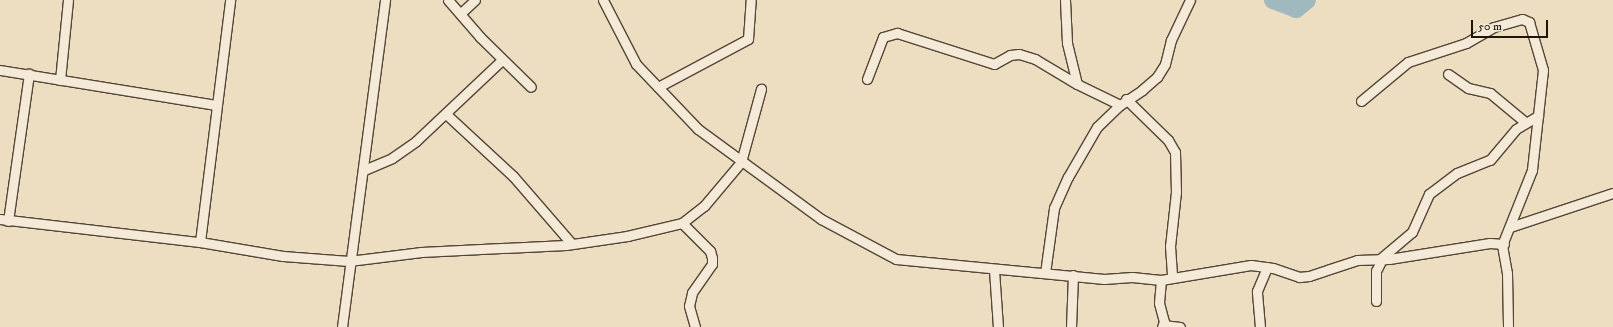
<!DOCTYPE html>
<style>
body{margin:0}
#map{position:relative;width:1613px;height:327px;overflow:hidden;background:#eedec1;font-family:"IM FELL DW Pica",serif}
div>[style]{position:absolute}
.river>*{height:18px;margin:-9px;padding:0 9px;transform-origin:9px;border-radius:9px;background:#a0b9bf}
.roads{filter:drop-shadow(1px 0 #544636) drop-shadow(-1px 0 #544636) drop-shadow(0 1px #544636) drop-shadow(0 -1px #544636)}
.minor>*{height:9px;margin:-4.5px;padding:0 4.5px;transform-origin:4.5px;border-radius:4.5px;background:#f4ead7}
span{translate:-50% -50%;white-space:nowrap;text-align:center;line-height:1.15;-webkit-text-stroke:3px #f4ead7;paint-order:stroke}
.scale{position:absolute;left:1471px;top:20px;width:77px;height:18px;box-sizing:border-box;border:2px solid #201407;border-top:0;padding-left:5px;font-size:12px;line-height:14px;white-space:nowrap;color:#201407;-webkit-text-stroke:3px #f4ead7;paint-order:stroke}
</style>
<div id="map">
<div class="river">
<i style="left:1273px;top:0;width:25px;rotate:21deg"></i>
<i style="left:1296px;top:9px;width:14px;rotate:-39deg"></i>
</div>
<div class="roads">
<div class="minor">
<i style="left:448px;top:0;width:49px;rotate:49.1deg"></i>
<i style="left:480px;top:37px;width:71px;rotate:44.4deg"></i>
<i style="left:603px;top:0;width:72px;rotate:62.7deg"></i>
<i style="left:636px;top:64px;width:90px;rotate:46.4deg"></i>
<i style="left:698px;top:129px;width:152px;rotate:36.2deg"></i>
<i style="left:821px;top:219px;width:85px;rotate:28.1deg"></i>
<i style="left:896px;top:259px;width:209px;rotate:5.5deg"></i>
<i style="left:1104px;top:279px;width:28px;rotate:-4deg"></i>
<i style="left:1132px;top:277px;width:29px;rotate:6deg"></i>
<i style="left:1161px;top:280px;width:91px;rotate:-9.5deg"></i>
<i style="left:1251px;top:265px;width:22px;rotate:8deg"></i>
<i style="left:1273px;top:268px;width:28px;rotate:19deg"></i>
<i style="left:1299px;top:277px;width:10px;rotate:-6deg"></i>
<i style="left:1309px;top:276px;width:51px;rotate:-18.4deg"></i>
<i style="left:1357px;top:260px;width:32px;rotate:-2deg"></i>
<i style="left:1389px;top:259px;width:102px;rotate:-9deg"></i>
<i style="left:1490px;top:243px;width:14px;rotate:4deg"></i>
<i style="left:1065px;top:0;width:43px;rotate:87.3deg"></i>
<i style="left:1067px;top:43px;width:42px;rotate:76.3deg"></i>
<i style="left:461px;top:13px;width:19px;rotate:-43deg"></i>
<i style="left:0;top:70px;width:219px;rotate:9.2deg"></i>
<i style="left:1448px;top:74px;width:24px;rotate:35deg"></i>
<i style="left:1468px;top:88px;width:23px;rotate:13deg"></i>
<i style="left:1490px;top:93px;width:45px;rotate:39.6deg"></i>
<i style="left:867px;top:79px;width:45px;rotate:-69.1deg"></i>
<i style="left:883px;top:37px;width:15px;rotate:-16deg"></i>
<i style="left:897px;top:33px;width:102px;rotate:17.7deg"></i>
<i style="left:994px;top:64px;width:18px;rotate:-29deg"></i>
<i style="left:1010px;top:55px;width:9px;rotate:-6deg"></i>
<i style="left:1019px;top:54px;width:17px;rotate:17deg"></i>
<i style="left:1035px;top:59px;width:49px;rotate:30.8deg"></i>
<i style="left:1077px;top:84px;width:48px;rotate:26deg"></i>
<i style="left:60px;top:80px;width:80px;rotate:-84.3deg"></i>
<i style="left:658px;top:87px;width:102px;rotate:-28.1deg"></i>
<i style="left:748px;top:39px;width:39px;rotate:-86deg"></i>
<i style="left:1126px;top:99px;width:59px;rotate:44.3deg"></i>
<i style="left:1168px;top:140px;width:14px;rotate:60deg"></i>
<i style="left:1175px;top:152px;width:40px;rotate:88.6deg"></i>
<i style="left:1176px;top:192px;width:54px;rotate:96.3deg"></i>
<i style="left:1170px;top:246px;width:32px;rotate:86deg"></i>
<i style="left:1361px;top:101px;width:61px;rotate:-39.7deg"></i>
<i style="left:1408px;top:62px;width:61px;rotate:-18.1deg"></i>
<i style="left:1466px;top:43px;width:32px;rotate:-30deg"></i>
<i style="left:1494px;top:27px;width:29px;rotate:-16deg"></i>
<i style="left:1522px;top:19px;width:8px;rotate:23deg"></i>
<i style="left:1529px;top:22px;width:50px;rotate:73.7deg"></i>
<i style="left:1543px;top:70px;width:101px;rotate:96.3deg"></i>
<i style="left:1532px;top:170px;width:81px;rotate:111.8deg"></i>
<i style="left:1502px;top:245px;width:28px;rotate:80deg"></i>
<i style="left:1507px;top:273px;width:54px;rotate:88.9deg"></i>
<i style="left:446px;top:114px;width:91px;rotate:42.8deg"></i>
<i style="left:513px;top:176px;width:89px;rotate:49.1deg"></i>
<i style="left:364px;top:170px;width:30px;rotate:-23deg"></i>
<i style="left:392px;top:158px;width:29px;rotate:-35deg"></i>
<i style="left:416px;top:141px;width:118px;rotate:-43.3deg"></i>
<i style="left:0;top:219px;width:201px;rotate:6.6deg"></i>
<i style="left:200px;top:242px;width:84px;rotate:9.6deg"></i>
<i style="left:283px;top:256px;width:66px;rotate:4.3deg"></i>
<i style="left:349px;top:261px;width:73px;rotate:-7.1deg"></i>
<i style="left:421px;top:252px;width:145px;rotate:-2.8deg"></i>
<i style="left:566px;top:245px;width:62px;rotate:-8.4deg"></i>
<i style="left:627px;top:236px;width:57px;rotate:-13.3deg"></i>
<i style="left:682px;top:223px;width:28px;rotate:-38deg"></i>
<i style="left:704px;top:206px;width:57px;rotate:-49.9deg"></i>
<i style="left:741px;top:162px;width:76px;rotate:-74.7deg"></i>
<i style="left:8px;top:221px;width:149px;rotate:-81.9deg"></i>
<i style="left:682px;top:223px;width:40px;rotate:45deg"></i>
<i style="left:710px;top:251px;width:7px;rotate:74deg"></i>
<i style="left:712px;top:258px;width:6px;rotate:90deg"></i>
<i style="left:712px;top:264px;width:35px;rotate:125deg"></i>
<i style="left:692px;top:293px;width:13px;rotate:103deg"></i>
<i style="left:689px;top:306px;width:22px;rotate:74deg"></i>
<i style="left:1510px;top:227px;width:108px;rotate:-18.3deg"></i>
<i style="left:200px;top:242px;width:244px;rotate:-82.9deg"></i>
<i style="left:1380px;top:259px;width:42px;rotate:-40.2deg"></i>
<i style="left:1412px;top:232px;width:42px;rotate:-65.9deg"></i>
<i style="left:1429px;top:194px;width:35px;rotate:-37deg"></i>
<i style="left:1457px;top:173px;width:35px;rotate:-22deg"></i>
<i style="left:1490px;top:160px;width:40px;rotate:-50deg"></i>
<i style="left:1516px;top:129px;width:26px;rotate:-31deg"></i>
<i style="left:994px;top:270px;width:57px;rotate:86deg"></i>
<i style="left:1045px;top:273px;width:66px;rotate:-82.1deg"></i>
<i style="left:1054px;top:208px;width:34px;rotate:-66deg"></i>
<i style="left:1068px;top:177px;width:58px;rotate:-59.9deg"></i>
<i style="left:1097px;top:127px;width:32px;rotate:-44deg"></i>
<i style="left:1120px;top:105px;width:27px;rotate:-34deg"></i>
<i style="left:1142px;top:90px;width:20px;rotate:-41deg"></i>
<i style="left:1157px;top:77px;width:15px;rotate:-58deg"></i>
<i style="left:1165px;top:64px;width:25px;rotate:-76deg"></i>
<i style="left:1171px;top:40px;width:44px;rotate:-64.6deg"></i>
<i style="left:1161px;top:280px;width:23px;rotate:95deg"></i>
<i style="left:1159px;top:303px;width:20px;rotate:75deg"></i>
<i style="left:1164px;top:322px;width:5px;rotate:112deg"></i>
<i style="left:1376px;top:301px;width:30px;rotate:-90deg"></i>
<i style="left:1376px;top:271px;width:13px;rotate:-63deg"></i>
<i style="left:1163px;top:325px;width:17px;rotate:7deg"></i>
<i style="left:342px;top:327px;width:330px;rotate:-82.5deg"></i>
<i style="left:1071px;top:327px;width:52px;rotate:-87.8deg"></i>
<i style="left:1260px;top:327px;width:36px;rotate:-95deg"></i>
<i style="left:1257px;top:291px;width:26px;rotate:-67deg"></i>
</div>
</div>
<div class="scale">50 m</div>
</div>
